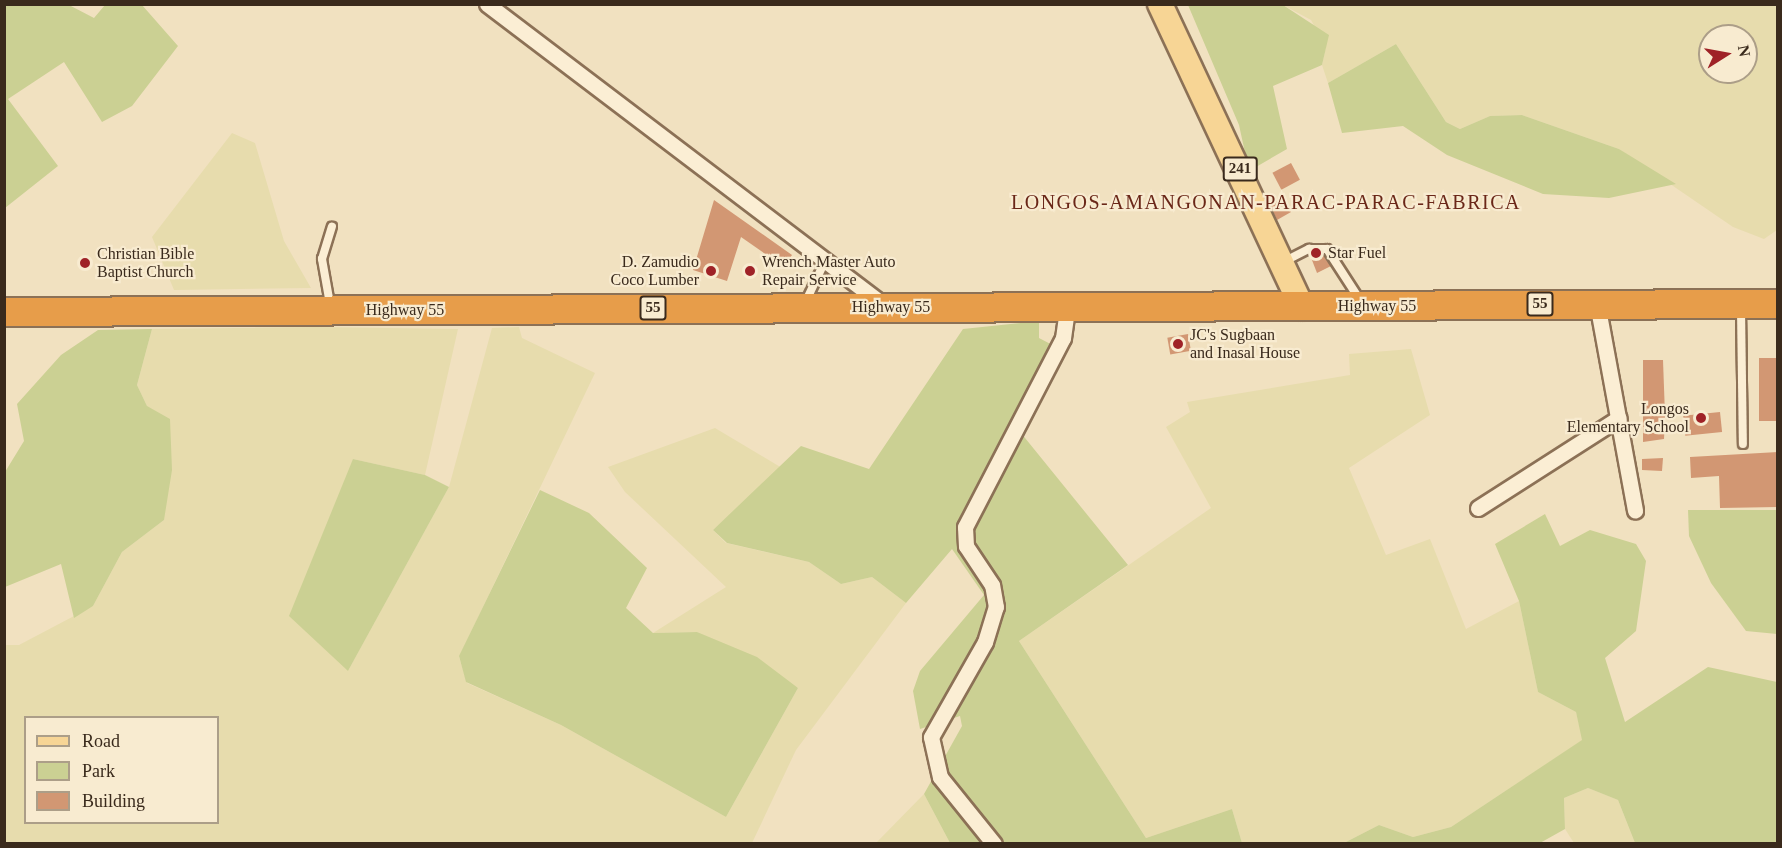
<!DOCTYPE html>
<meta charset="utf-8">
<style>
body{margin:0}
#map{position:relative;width:1782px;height:848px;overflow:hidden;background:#f1e1c0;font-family:Georgia,serif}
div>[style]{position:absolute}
.farmland>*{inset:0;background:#e7dcad}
.green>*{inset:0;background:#cbd093}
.building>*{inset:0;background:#d29773;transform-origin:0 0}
.roads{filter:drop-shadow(2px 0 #8c7156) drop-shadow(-2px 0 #8c7156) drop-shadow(0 2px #8c7156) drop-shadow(0 -2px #8c7156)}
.lane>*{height:8px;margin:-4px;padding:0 4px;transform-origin:4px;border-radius:4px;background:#fbeed4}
.street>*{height:15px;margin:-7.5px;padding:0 7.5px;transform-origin:7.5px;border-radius:7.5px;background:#fbeed4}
.primary>*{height:24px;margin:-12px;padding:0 12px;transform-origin:12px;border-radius:12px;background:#f7d595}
.highway>*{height:28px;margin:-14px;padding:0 14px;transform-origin:14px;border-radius:14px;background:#e79d4a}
.dots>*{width:16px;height:16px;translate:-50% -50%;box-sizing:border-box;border:3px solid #f8ebd0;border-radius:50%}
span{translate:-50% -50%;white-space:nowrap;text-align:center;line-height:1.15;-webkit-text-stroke:4.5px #f8ebd0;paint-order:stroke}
.shield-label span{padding:2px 4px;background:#f8ebd0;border:2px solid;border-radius:4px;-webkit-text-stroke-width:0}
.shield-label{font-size:15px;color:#3a2a1c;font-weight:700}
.poi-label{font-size:16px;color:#3a2a1c}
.left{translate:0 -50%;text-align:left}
.right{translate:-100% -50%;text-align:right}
.street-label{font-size:16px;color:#3a2a1c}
.quarter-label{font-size:20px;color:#6a2718;letter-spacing:1.5px}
.frame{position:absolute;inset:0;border:6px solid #3a2a1c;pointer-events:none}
.legend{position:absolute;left:24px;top:716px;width:195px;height:108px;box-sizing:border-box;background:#f8ebd0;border:2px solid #ac9e88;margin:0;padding:8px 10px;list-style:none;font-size:18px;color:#3a2a1c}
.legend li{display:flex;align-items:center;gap:12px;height:30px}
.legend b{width:30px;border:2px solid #ac9e88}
.north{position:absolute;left:1698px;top:24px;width:60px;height:60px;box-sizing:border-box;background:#f8ebd0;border:2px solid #ac9e88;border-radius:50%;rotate:79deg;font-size:16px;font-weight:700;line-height:24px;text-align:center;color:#3a2a1c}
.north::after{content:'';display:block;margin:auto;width:21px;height:27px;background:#9f2227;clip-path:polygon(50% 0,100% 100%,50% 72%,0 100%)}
</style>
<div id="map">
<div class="farmland">
<i style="clip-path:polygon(evenodd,1283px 5px,1777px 5px,1777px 230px,1764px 239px,1733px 227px,1619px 149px,1522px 115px,1490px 116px,1460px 129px,1446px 122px,1396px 44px,1328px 83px,1322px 65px,1326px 47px,1311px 20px,1283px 5px,1710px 36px,1746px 36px,1746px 72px,1710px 72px,1710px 36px)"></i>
<i style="clip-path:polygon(232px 133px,255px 143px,284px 241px,311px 288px,174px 290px,152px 237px)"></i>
<i style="clip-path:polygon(evenodd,316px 327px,458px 329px,425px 475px,353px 459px,348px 671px,449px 487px,492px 328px,519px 327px,522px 338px,595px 373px,459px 657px,467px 683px,561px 725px,726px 817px,798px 688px,697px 632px,653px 633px,726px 587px,625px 492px,608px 467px,715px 428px,782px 468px,713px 530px,726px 543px,809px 562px,841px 584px,872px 577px,906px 603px,796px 750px,752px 843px,5px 844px,5px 645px,19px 645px,93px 606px,122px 552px,164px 520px,147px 406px,137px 385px,152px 329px,316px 327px,26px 718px,218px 718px,218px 822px,26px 822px,26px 718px)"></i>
<i style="clip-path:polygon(1411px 349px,1430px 415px,1349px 468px,1386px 555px,1430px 539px,1466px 629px,1519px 601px,1538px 692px,1576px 712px,1583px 740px,1451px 827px,1413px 837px,1379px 825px,1344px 843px,1242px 843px,1232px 809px,1146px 838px,1019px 641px,1211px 508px,1166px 427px,1190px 412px,1187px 402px,1350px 375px,1349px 354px)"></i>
<i style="clip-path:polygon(1588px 788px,1618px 800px,1635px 843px,1574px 843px,1565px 829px,1564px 798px)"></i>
<i style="clip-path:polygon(924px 794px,950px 843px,875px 844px)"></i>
</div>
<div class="green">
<i style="clip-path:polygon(5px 4px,69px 5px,94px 18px,105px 5px,142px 5px,178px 46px,132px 106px,102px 122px,64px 62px,8px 99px,58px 166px,5px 208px)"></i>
<i style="clip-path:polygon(1188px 5px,1283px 5px,1329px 35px,1322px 65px,1273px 86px,1287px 149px,1249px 171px,1239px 125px)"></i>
<i style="clip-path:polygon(1396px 44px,1446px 122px,1460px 129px,1490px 116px,1522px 115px,1619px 149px,1676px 184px,1609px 198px,1543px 194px,1447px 155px,1403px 126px,1342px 133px,1328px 83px)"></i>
<i style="clip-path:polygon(1039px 321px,1039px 338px,1064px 351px,1021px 433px,1128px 565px,1019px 641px,1146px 838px,1232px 809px,1242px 843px,950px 843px,924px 794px,962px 726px,960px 716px,920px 729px,913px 691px,920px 671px,984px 595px,952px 549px,906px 603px,872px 577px,841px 584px,809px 562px,727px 543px,713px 530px,801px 446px,869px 469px,963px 329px)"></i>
<i style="clip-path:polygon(152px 329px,137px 385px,147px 406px,170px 419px,172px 470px,164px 520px,122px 552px,93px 606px,74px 618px,61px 564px,5px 587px,5px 472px,24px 441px,17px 404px,61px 355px,98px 330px)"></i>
<i style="clip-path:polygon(353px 459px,425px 475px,449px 487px,348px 671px,289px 616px)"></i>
<i style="clip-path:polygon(540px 490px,589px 513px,647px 568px,626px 608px,653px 633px,697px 632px,757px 657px,798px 688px,726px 817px,561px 725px,466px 682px,459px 656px)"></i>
<i style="clip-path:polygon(1688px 510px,1777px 510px,1777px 634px,1746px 631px,1711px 583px,1689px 536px)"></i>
<i style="clip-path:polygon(1545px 514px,1560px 546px,1590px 530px,1636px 544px,1646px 561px,1636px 631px,1605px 658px,1625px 722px,1708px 667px,1777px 682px,1777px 843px,1635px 843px,1618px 800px,1588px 788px,1564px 798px,1565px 829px,1540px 843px,1344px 843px,1379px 825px,1413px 837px,1451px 827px,1582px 740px,1576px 712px,1538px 692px,1519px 601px,1495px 544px)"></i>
</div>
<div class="building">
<i style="left:1291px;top:163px;width:19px;height:21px;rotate:62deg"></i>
<i style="clip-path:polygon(1284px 197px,1291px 212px,1277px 220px,1270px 205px)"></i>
<i style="clip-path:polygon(714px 200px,792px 255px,784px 267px,741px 237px,727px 281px,693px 270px)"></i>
<i style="clip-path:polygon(1310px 255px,1324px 255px,1331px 266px,1317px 273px)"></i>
<i style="left:1188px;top:334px;width:17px;height:21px;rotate:80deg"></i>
<i style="left:1759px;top:358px;width:19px;height:63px"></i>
<i style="clip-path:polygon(1643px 360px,1663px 360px,1665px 415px,1664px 439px,1643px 442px)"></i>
<i style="left:1720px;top:412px;width:20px;height:37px;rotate:84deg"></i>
<i style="clip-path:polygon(1778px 452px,1778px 507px,1720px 508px,1719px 476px,1691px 478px,1690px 457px)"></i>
<i style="clip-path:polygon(1663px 458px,1662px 471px,1642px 470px,1642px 459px)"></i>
</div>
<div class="roads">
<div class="lane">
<i style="left:1285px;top:261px;width:27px;rotate:-27deg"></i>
<i style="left:1309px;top:249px;width:18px"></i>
<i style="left:1327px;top:249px;width:61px;rotate:57.1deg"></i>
<i style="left:805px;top:303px;width:47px;rotate:-64.5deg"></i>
<i style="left:330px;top:304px;width:46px;rotate:-100.1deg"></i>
<i style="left:322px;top:259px;width:34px;rotate:-73deg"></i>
<i style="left:1741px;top:309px;width:135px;rotate:89.2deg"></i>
</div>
<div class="street">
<i style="left:487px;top:4px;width:498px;rotate:37.2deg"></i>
<i style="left:1597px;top:303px;width:211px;rotate:79.6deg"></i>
<i style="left:1478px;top:508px;width:167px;rotate:-32.6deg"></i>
<i style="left:994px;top:844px;width:86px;rotate:-128.9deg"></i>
<i style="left:940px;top:777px;width:41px;rotate:-102.7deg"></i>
<i style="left:931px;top:737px;width:109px;rotate:-60.4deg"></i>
<i style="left:985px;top:642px;width:37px;rotate:-73deg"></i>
<i style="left:996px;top:607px;width:22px;rotate:-100deg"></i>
<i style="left:992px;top:585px;width:47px;rotate:-123.7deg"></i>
<i style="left:966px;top:546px;width:19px;rotate:-93deg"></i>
<i style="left:965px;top:527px;width:213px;rotate:-62.6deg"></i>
<i style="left:1063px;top:338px;width:29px;rotate:-82deg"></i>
</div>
<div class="primary">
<i style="left:1160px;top:4px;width:335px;rotate:64.9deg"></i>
</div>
<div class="highway">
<i style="left:4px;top:312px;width:1774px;rotate:-0.26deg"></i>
</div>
</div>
<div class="dots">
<i style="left:1316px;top:253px;background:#9f2227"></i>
<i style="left:85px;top:263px;background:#9f2227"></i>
<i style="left:711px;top:271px;background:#9f2227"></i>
<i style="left:750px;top:271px;background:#9f2227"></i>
<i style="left:1178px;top:344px;background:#9f2227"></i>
<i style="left:1701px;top:418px;background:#9f2227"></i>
</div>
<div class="shield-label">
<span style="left:1240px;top:169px">241</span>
<span style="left:1540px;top:304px">55</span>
<span style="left:653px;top:308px">55</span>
</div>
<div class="poi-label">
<span class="left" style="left:1328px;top:253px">Star Fuel</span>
<span class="left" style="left:97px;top:263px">Christian Bible<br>Baptist Church</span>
<span class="right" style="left:699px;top:271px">D. Zamudio<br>Coco Lumber</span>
<span class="left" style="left:762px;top:271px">Wrench Master Auto<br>Repair Service</span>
<span class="left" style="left:1190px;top:344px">JC's Sugbaan<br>and Inasal House</span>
<span class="right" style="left:1689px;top:418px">Longos<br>Elementary School</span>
</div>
<div class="street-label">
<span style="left:1377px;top:306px">Highway 55</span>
<span style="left:891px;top:307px">Highway 55</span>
<span style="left:405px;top:310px">Highway 55</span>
</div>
<div class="quarter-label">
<span style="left:1266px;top:202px">LONGOS-AMANGONAN-PARAC‑PARAC-FABRICA</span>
</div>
<div class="frame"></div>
<ul class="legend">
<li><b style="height:8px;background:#f7d595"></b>Road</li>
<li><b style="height:16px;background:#cbd093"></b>Park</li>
<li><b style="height:16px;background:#d29773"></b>Building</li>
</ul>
<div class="north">N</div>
</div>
